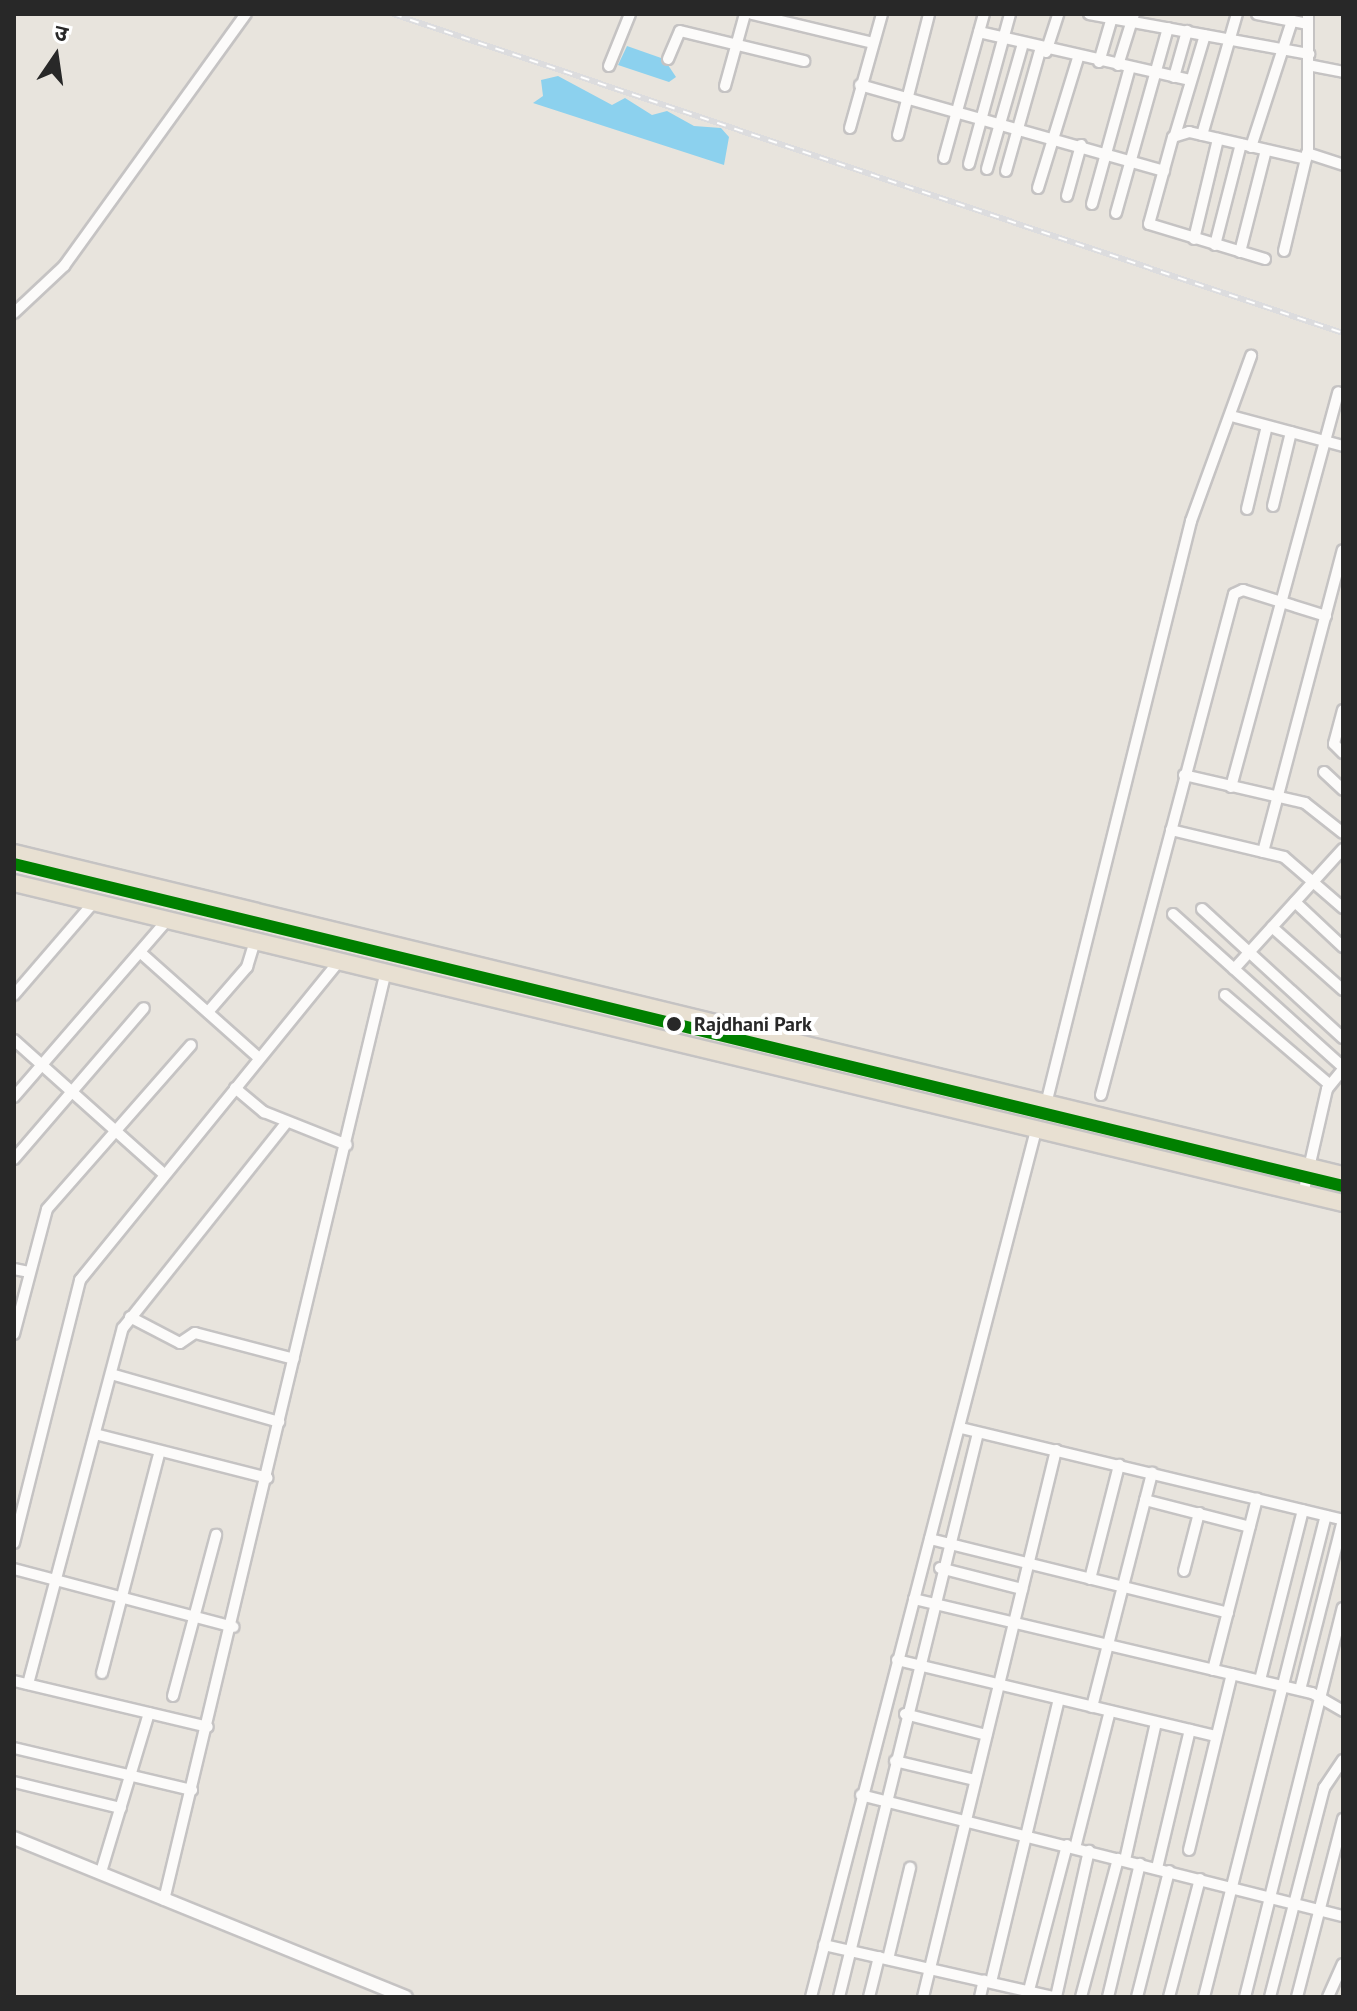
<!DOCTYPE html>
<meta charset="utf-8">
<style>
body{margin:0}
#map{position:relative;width:1357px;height:2011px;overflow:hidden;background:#e8e4dd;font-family:"PT Sans","Noto Sans Devanagari",sans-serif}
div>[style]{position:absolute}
.water>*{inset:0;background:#8cd1ee}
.roads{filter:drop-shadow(2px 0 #c5c3c3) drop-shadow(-2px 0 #c5c3c3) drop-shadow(0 2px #c5c3c3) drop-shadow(0 -2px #c5c3c3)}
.minor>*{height:10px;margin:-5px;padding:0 5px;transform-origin:5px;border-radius:5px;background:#fcfbfa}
.tertiary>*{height:12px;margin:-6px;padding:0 6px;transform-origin:6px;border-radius:6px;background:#fcfbfa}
.trunk>*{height:16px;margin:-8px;padding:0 8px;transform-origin:8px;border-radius:8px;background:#e8e0d2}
.rail>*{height:6px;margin-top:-3px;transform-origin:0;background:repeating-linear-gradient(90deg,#fff 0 9px,#dcdcde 0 18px);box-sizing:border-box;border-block:2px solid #dcdcde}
.metro-1>*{height:12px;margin:-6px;padding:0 6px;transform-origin:6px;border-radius:6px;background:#008000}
.dots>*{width:22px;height:22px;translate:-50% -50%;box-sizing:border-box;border:4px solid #fff;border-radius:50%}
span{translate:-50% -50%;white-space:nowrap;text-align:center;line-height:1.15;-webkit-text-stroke:8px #fff;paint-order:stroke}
.stop-label{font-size:20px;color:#282828;font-weight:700}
.left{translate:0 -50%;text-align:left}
.frame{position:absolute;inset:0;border:16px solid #282828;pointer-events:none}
.north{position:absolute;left:16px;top:16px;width:80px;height:80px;-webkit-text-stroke:6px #fff;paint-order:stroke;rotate:13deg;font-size:22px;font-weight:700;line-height:32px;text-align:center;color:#282828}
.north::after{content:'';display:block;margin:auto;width:28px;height:36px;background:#282828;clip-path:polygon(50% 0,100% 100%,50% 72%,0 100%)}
</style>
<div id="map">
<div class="water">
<i style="clip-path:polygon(627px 46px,664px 59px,676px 77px,669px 82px,618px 65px)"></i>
<i style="clip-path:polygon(558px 76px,612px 105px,625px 98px,652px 115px,667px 111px,694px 126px,721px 128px,729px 137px,724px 165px,533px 103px,543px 96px,541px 80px)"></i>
</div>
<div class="roads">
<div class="minor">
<i style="left:752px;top:14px;width:124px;rotate:13.5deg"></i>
<i style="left:1089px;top:14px;width:224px;rotate:10.3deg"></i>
<i style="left:1257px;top:14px;width:52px;rotate:11.1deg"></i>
<i style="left:979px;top:32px;width:217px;rotate:12.8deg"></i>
<i style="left:1046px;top:52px;width:40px;rotate:-72deg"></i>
<i style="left:668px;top:59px;width:30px;rotate:-67deg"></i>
<i style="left:680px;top:31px;width:128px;rotate:13.6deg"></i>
<i style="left:1099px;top:62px;width:50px;rotate:-73.7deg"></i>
<i style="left:1118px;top:65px;width:53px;rotate:-72.6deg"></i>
<i style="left:1308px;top:65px;width:36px;rotate:11deg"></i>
<i style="left:609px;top:66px;width:56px;rotate:-68deg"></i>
<i style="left:1174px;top:77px;width:48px;rotate:-74.2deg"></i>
<i style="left:860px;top:85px;width:316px;rotate:15.8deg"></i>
<i style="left:725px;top:86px;width:75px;rotate:-74.5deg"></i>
<i style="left:850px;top:128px;width:118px;rotate:-74.3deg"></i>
<i style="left:898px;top:135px;width:125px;rotate:-75.6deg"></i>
<i style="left:1175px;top:135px;width:104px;rotate:-73.3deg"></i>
<i style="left:1202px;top:135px;width:126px;rotate:-73.9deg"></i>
<i style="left:1251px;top:147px;width:133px;rotate:-72deg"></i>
<i style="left:1307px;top:153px;width:38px;rotate:18deg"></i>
<i style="left:944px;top:158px;width:149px;rotate:-74.5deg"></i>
<i style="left:969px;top:164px;width:156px;rotate:-74.7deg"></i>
<i style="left:987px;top:169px;width:127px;rotate:-74deg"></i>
<i style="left:1006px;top:171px;width:125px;rotate:-74.2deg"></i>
<i style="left:1038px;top:188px;width:136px;rotate:-72.9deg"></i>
<i style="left:1067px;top:196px;width:53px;rotate:-74.6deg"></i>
<i style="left:1092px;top:204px;width:142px;rotate:-74.5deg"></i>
<i style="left:1116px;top:213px;width:192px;rotate:-74.3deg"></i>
<i style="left:1194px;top:239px;width:103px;rotate:-76.5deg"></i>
<i style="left:1215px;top:245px;width:104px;rotate:-75.6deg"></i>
<i style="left:1284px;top:251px;width:104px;rotate:-76.6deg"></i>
<i style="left:1308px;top:150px;width:136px;rotate:-90deg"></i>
<i style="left:1240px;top:252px;width:105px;rotate:-75.7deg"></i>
<i style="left:1265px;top:259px;width:121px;rotate:-163.2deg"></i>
<i style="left:1149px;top:224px;width:90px;rotate:-74.6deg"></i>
<i style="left:1173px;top:137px;width:17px;rotate:-17deg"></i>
<i style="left:1189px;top:132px;width:120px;rotate:13deg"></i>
<i style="left:14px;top:313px;width:69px;rotate:-43.2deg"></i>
<i style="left:64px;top:266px;width:311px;rotate:-54.2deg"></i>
<i style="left:1235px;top:417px;width:112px;rotate:15deg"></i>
<i style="left:1273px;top:506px;width:76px;rotate:-76.3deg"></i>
<i style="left:1247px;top:509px;width:85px;rotate:-76.5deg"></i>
<i style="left:1343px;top:710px;width:35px;rotate:105deg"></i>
<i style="left:1334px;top:744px;width:13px;rotate:45deg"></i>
<i style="left:1324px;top:772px;width:26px;rotate:43deg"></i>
<i style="left:1184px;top:775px;width:124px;rotate:13deg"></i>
<i style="left:1305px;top:803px;width:48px;rotate:38.3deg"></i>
<i style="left:1231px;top:787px;width:409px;rotate:-74.8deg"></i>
<i style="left:1171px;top:830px;width:116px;rotate:13.4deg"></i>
<i style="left:1284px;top:857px;width:78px;rotate:40.8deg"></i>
<i style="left:1263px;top:852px;width:312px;rotate:-75.2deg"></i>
<i style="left:1295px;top:902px;width:66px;rotate:43.2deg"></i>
<i style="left:1202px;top:909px;width:191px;rotate:42.5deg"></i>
<i style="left:1173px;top:914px;width:229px;rotate:42deg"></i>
<i style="left:1272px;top:927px;width:95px;rotate:41.6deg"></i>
<i style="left:141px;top:953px;width:158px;rotate:41.7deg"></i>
<i style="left:1234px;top:969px;width:162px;rotate:-47.8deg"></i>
<i style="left:14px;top:995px;width:123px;rotate:-49.3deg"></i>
<i style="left:1225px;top:995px;width:137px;rotate:40.6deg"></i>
<i style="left:208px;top:1012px;width:60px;rotate:-49.1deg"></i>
<i style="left:247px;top:967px;width:28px;rotate:-73deg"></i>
<i style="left:14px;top:1040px;width:201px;rotate:41.8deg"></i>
<i style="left:235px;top:1088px;width:38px;rotate:40deg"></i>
<i style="left:264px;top:1112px;width:89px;rotate:21.7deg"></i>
<i style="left:1101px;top:1095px;width:518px;rotate:-75.13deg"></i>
<i style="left:1234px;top:594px;width:10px;rotate:-24deg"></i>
<i style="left:1243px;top:590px;width:87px;rotate:17.4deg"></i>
<i style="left:14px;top:1097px;width:235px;rotate:-49.1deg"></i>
<i style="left:1046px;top:1104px;width:601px;rotate:-76.03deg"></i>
<i style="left:1191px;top:521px;width:176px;rotate:-70deg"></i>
<i style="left:14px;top:1159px;width:199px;rotate:-49.3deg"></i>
<i style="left:1303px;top:1194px;width:108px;rotate:-77.1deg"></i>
<i style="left:1327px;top:1089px;width:26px;rotate:-51deg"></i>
<i style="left:14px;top:1269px;width:16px;rotate:11deg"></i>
<i style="left:130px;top:1317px;width:56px;rotate:27.5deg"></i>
<i style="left:180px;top:1343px;width:18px;rotate:-34deg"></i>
<i style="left:195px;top:1333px;width:102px;rotate:14.7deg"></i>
<i style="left:14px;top:1334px;width:129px;rotate:-75.2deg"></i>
<i style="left:47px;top:1209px;width:218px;rotate:-48.7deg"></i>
<i style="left:111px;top:1374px;width:175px;rotate:15.9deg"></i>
<i style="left:961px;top:1428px;width:393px;rotate:13.5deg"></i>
<i style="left:1343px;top:1520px;width:175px;rotate:104.2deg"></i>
<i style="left:95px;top:1434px;width:178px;rotate:14.3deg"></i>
<i style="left:1145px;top:1500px;width:108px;rotate:14.4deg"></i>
<i style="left:930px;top:1539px;width:307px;rotate:13.9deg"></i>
<i style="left:14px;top:1543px;width:271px;rotate:-75.9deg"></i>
<i style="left:80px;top:1280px;width:412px;rotate:-50.9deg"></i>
<i style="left:940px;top:1568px;width:85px;rotate:14.4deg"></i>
<i style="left:14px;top:1569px;width:227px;rotate:14.8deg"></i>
<i style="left:1184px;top:1571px;width:60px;rotate:-75.5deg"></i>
<i style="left:1090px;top:1579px;width:118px;rotate:-75.7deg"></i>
<i style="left:914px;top:1599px;width:409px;rotate:13.3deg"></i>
<i style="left:1312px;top:1693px;width:36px;rotate:30deg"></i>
<i style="left:897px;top:1660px;width:328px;rotate:13.4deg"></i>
<i style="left:1213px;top:1670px;width:177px;rotate:-75.6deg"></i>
<i style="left:102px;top:1673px;width:229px;rotate:-75.4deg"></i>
<i style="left:1260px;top:1680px;width:175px;rotate:-75.8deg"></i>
<i style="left:14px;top:1681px;width:199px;rotate:13.3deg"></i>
<i style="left:28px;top:1684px;width:368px;rotate:-75.1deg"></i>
<i style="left:123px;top:1328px;width:262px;rotate:-51.5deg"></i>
<i style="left:173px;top:1696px;width:167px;rotate:-75deg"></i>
<i style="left:1092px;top:1707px;width:242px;rotate:-75.6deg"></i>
<i style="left:905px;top:1714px;width:84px;rotate:14.5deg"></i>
<i style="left:14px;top:1748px;width:183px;rotate:13.3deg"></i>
<i style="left:895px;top:1761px;width:82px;rotate:13.4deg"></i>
<i style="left:14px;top:1782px;width:110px;rotate:13.7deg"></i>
<i style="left:861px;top:1795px;width:497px;rotate:14.1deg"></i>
<i style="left:1075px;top:1848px;width:141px;rotate:-75.7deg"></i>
<i style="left:1189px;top:1850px;width:181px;rotate:-76.3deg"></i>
<i style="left:1125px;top:1860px;width:141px;rotate:-77.3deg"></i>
<i style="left:1157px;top:1868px;width:142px;rotate:-76.6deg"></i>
<i style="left:101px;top:1872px;width:166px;rotate:-73.2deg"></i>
<i style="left:164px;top:1900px;width:955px;rotate:-76.56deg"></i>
<i style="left:824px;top:1945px;width:234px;rotate:12.8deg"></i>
<i style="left:888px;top:1959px;width:94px;rotate:-76.4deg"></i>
<i style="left:991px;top:1982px;width:291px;rotate:-76.5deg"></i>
<i style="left:1028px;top:1994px;width:154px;rotate:-75.3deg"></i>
<i style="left:811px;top:1997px;width:896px;rotate:-75.45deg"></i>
<i style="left:839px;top:1997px;width:581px;rotate:-76.16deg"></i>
<i style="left:869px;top:1997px;width:41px;rotate:-76deg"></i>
<i style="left:923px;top:1997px;width:563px;rotate:-76.33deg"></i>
<i style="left:980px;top:1997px;width:17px;rotate:-77deg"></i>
<i style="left:1056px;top:1997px;width:150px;rotate:-77.3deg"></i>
<i style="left:1081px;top:1997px;width:143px;rotate:-75deg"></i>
<i style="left:1108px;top:1997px;width:137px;rotate:-76.5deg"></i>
<i style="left:1137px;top:1997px;width:130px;rotate:-75.7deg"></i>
<i style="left:1169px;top:1997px;width:122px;rotate:-75.3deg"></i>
<i style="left:1204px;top:1997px;width:496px;rotate:-75.8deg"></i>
<i style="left:1245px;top:1997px;width:401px;rotate:-75.9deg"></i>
<i style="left:1270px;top:1997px;width:216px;rotate:-75.5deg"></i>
<i style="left:1324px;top:1788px;width:34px;rotate:-56deg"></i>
<i style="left:1297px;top:1997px;width:184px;rotate:-75.5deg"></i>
<i style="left:1328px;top:1997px;width:36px;rotate:-66deg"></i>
</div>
<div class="tertiary">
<i style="left:14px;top:1838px;width:423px;rotate:22.1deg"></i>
</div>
<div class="trunk">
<i style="left:14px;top:853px;width:1367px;rotate:13.62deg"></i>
<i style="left:14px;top:883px;width:1367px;rotate:13.54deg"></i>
</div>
</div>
<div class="rail">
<i style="left:393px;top:14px;width:1002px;rotate:18.56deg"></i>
</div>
<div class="metro-1">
<i style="left:14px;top:864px;width:1367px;rotate:13.62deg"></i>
</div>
<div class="dots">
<i style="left:674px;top:1024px;background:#282828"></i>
</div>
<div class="stop-label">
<span class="left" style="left:694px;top:1024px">Rajdhani Park</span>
</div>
<div class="frame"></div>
<div class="north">उ</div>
</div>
